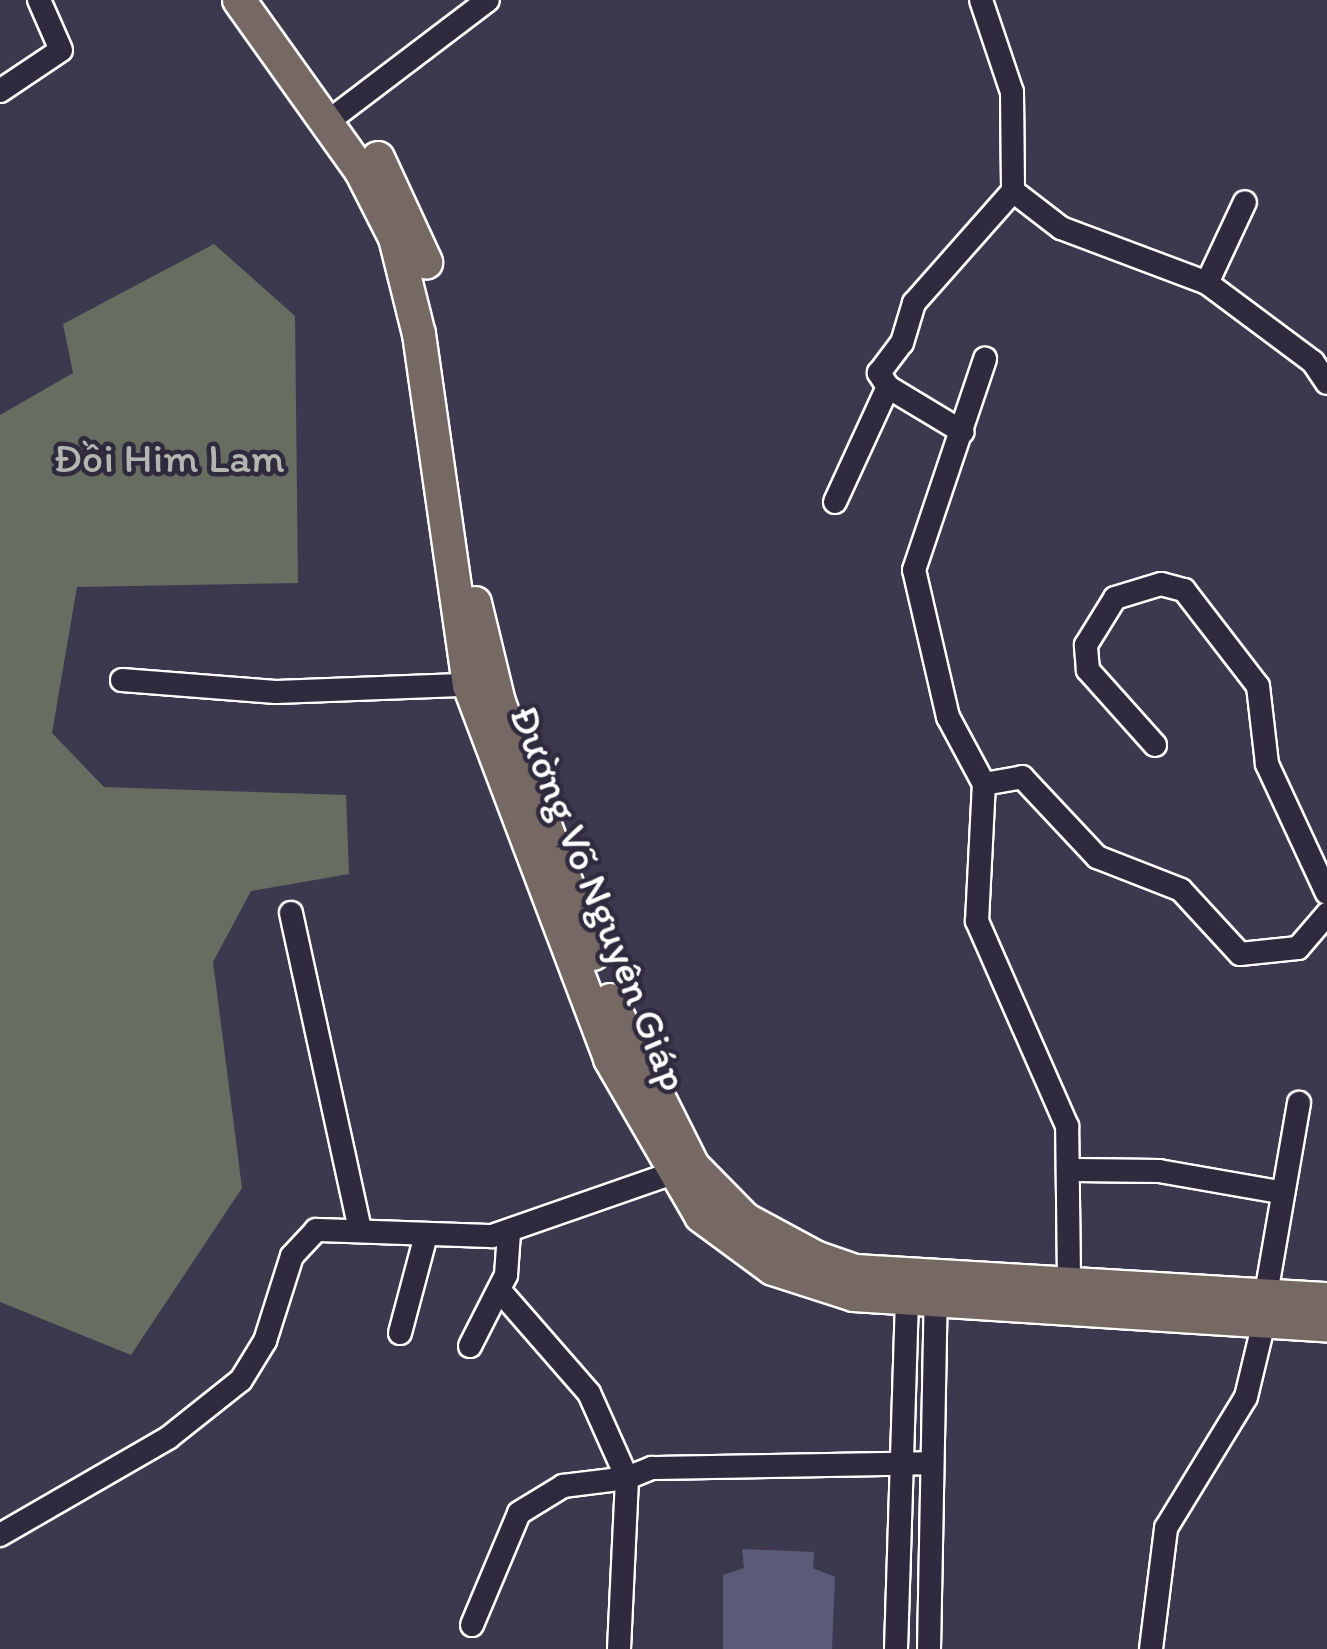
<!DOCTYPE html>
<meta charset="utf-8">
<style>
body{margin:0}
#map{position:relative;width:1327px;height:1649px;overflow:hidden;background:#3c394f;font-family:Itim,sans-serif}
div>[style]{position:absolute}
.green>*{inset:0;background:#676d60}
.building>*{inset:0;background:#5a5b78}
.roads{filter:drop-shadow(2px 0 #fff) drop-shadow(-2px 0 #fff) drop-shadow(0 2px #fff) drop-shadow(0 -2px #fff)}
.minor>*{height:22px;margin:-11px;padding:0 11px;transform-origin:11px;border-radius:11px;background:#2f2a3d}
.highway>*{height:32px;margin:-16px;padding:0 16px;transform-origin:16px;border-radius:16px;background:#766964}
span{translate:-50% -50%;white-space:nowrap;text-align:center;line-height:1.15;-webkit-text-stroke:9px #2f2a3d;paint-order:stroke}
.park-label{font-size:42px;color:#b3b6b0}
.street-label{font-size:42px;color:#fff}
</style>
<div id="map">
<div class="green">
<i style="clip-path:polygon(214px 244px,295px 316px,298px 583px,77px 587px,52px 733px,104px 787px,346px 795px,349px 874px,251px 891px,213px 962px,242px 1188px,131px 1355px,0 1302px,0 415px,73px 373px,63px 324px)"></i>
</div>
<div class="building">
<i style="clip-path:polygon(742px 1549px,814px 1552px,813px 1568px,835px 1577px,832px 1649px,723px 1649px,723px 1575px,744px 1568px)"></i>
</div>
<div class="roads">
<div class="minor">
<i style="left:981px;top:0;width:97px;rotate:71.4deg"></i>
<i style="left:1012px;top:92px;width:99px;rotate:89.4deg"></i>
<i style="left:0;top:91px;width:73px;rotate:-33.9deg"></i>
<i style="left:61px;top:50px;width:55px;rotate:-113.7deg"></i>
<i style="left:326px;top:123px;width:203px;rotate:-37.2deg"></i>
<i style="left:1207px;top:283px;width:89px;rotate:-64.9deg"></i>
<i style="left:888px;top:387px;width:87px;rotate:31deg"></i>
<i style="left:835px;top:502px;width:127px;rotate:-65.3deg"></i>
<i style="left:888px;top:387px;width:17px;rotate:-123deg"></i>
<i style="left:879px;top:373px;width:38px;rotate:-53deg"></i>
<i style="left:902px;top:343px;width:42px;rotate:-73.3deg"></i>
<i style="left:914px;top:303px;width:149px;rotate:-48.5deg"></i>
<i style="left:1013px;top:191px;width:61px;rotate:37.6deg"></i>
<i style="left:1061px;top:228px;width:156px;rotate:20.6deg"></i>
<i style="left:1207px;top:283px;width:132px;rotate:36.7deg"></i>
<i style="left:1313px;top:362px;width:25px;rotate:56deg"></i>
<i style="left:122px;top:680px;width:154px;rotate:4.5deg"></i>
<i style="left:276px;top:692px;width:204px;rotate:-2.2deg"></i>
<i style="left:1155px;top:745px;width:101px;rotate:-131.8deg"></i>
<i style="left:1088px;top:670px;width:25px;rotate:-95deg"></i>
<i style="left:1086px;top:645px;width:55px;rotate:-58.3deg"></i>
<i style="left:1115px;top:598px;width:48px;rotate:-16.9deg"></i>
<i style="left:1161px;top:584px;width:24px;rotate:15deg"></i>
<i style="left:1184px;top:590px;width:121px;rotate:52.4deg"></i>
<i style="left:1258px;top:686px;width:79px;rotate:83.4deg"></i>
<i style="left:1267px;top:764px;width:142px;rotate:65.1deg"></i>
<i style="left:984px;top:784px;width:76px;rotate:-118.2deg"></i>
<i style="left:948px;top:717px;width:151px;rotate:-103deg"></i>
<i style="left:914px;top:570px;width:223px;rotate:-71.4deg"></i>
<i style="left:291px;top:913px;width:324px;rotate:77.7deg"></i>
<i style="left:1075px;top:1170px;width:84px;rotate:0.7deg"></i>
<i style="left:1159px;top:1171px;width:122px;rotate:9.9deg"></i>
<i style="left:1069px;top:1279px;width:153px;rotate:-90.7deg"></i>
<i style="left:1067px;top:1126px;width:224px;rotate:-113.7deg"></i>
<i style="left:977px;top:921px;width:137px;rotate:-87.1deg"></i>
<i style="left:984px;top:784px;width:39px;rotate:-10deg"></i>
<i style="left:1022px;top:777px;width:110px;rotate:46.8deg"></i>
<i style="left:1097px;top:857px;width:90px;rotate:21.4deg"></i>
<i style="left:1181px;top:890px;width:87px;rotate:47.3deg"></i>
<i style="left:1240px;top:954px;width:58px;rotate:-5.9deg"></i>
<i style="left:1298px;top:948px;width:45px;rotate:-49.5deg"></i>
<i style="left:1266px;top:1294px;width:194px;rotate:-80.2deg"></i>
<i style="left:400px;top:1333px;width:101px;rotate:-75.1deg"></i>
<i style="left:470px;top:1346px;width:80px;rotate:-63.1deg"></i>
<i style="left:506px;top:1275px;width:42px;rotate:-85.9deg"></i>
<i style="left:0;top:1535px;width:194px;rotate:-30deg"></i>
<i style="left:168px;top:1438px;width:93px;rotate:-38.5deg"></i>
<i style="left:241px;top:1380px;width:46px;rotate:-58.4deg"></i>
<i style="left:265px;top:1341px;width:89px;rotate:-72.4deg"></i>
<i style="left:292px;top:1256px;width:35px;rotate:-47deg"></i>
<i style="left:316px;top:1230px;width:176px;rotate:2deg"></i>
<i style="left:492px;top:1236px;width:210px;rotate:-19.2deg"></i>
<i style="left:472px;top:1625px;width:121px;rotate:-67.2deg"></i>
<i style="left:519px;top:1513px;width:52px;rotate:-31.5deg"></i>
<i style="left:563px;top:1486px;width:64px;rotate:-7.1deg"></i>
<i style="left:627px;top:1478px;width:93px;rotate:-114.1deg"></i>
<i style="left:589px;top:1393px;width:135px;rotate:-131.1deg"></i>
<i style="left:619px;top:1649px;width:171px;rotate:-87.3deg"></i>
<i style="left:627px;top:1478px;width:27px;rotate:-22deg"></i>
<i style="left:652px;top:1468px;width:279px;rotate:-1deg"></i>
<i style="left:896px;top:1649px;width:351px;rotate:-88.2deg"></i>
<i style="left:929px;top:1649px;width:350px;rotate:-88.9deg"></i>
<i style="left:1151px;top:1649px;width:122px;rotate:-82.9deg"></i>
<i style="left:1166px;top:1528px;width:153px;rotate:-58.6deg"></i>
<i style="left:1246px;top:1397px;width:77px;rotate:-76.5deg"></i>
</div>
<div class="highway">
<i style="left:239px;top:0;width:210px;rotate:54.5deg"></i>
<i style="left:361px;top:171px;width:75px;rotate:63.1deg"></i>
<i style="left:395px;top:238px;width:99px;rotate:76deg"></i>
<i style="left:419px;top:334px;width:355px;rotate:81.9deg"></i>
<i style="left:469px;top:685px;width:400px;rotate:69.3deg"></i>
<i style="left:610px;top:1059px;width:181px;rotate:59.9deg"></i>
<i style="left:701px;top:1216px;width:89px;rotate:36.4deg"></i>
<i style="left:773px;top:1269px;width:85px;rotate:17.8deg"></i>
<i style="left:854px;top:1295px;width:474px;rotate:3.7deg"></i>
<i style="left:378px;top:158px;width:115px;rotate:65.2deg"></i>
<i style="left:475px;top:603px;width:102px;rotate:76.4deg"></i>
<i style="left:499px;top:702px;width:269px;rotate:69.5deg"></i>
<i style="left:610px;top:1000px;width:186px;rotate:63.4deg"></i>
<i style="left:693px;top:1166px;width:74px;rotate:45.5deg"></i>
<i style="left:745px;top:1219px;width:80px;rotate:28.5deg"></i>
<i style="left:815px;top:1257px;width:42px;rotate:19.3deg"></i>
<i style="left:855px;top:1271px;width:473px;rotate:3.4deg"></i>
</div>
</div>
<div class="park-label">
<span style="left:169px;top:458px">Đồi Him Lam</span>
</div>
<div class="street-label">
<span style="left:599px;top:898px;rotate:68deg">Đường Võ Nguyên Giáp</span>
</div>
</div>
